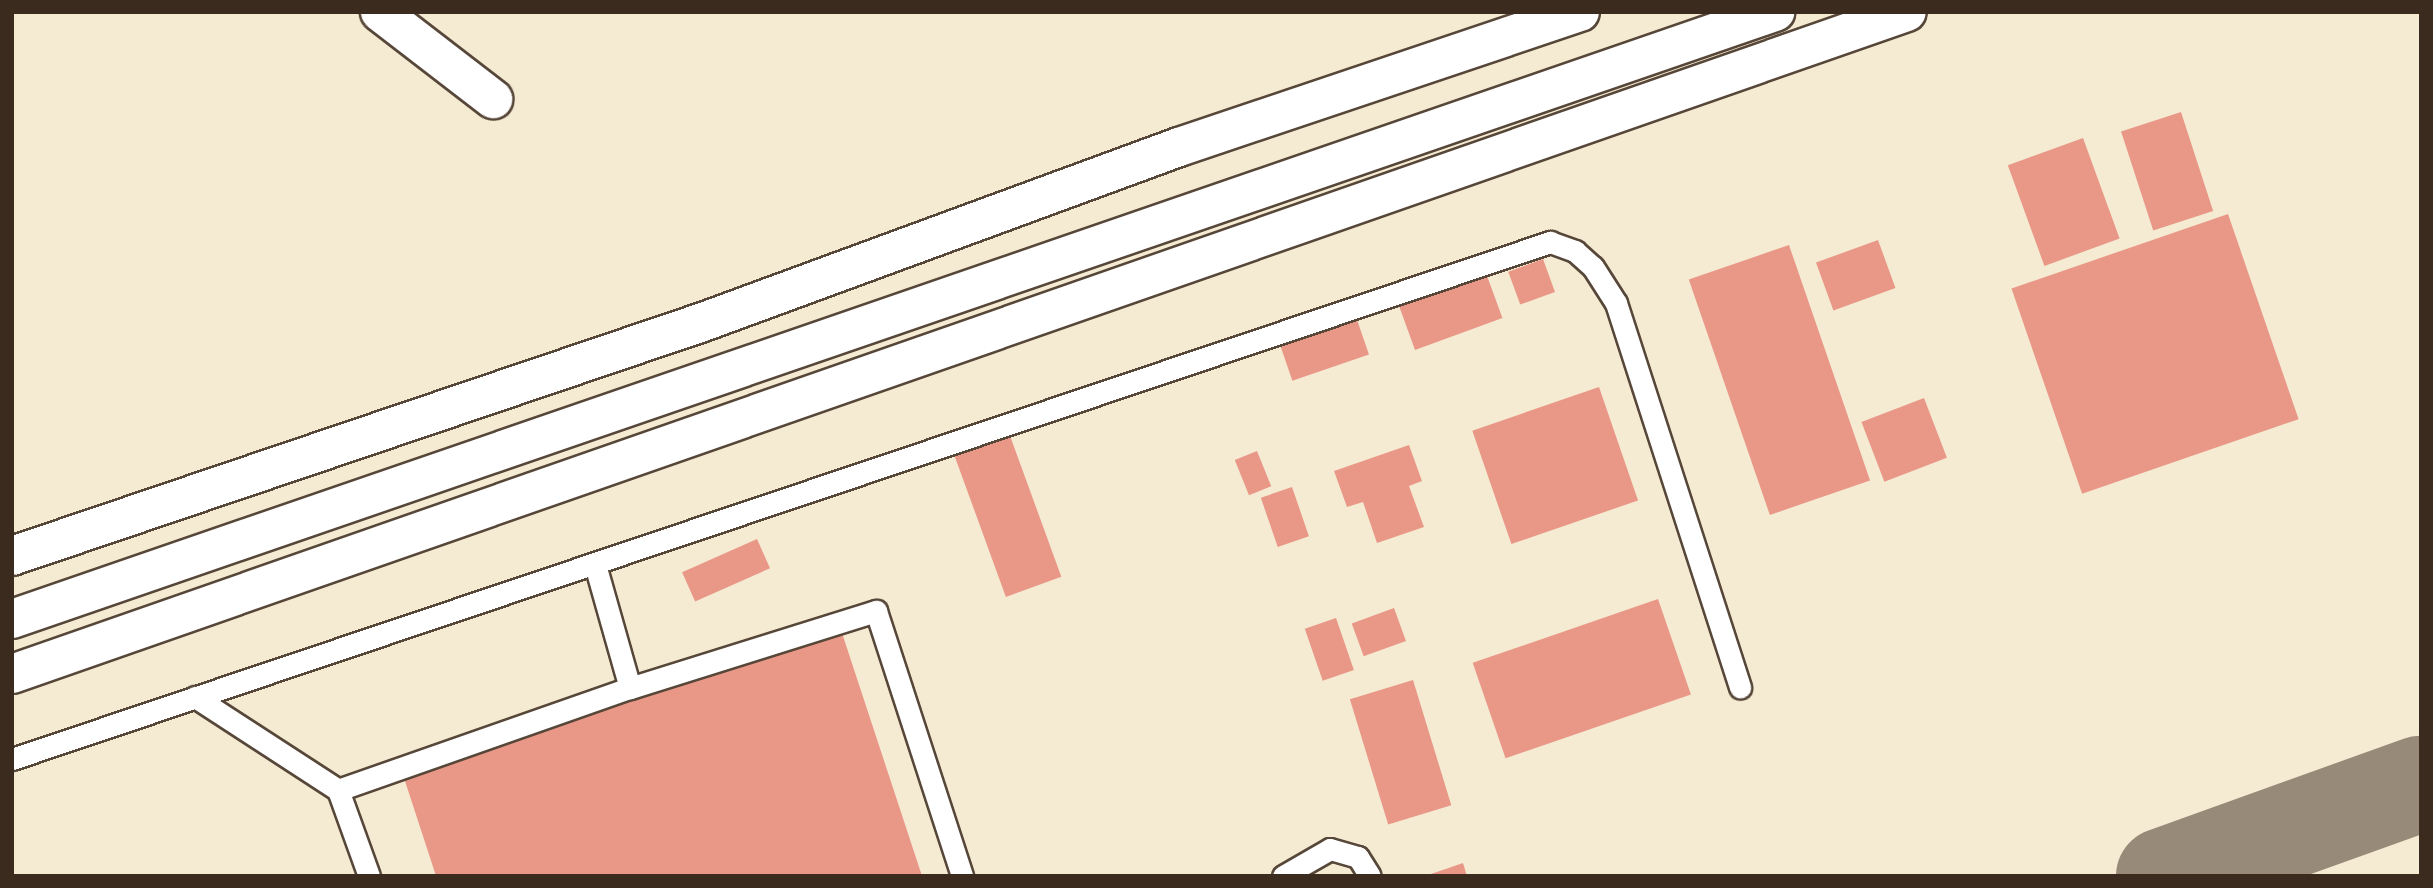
<!DOCTYPE html>
<style>
body{margin:0}
#map{position:relative;width:2433px;height:888px;overflow:hidden;background:#f5ebd3;font-family:"IM FELL Double Pica",serif}
div>[style]{position:absolute}
.taxiway>*{height:96px;margin:-48px;padding:0 48px;transform-origin:48px;border-radius:48px;background:#988a78}
.building>*{inset:0;background:#e99888;transform-origin:0 0}
.roads{filter:drop-shadow(2px 0 #574739) drop-shadow(-2px 0 #574739) drop-shadow(0 2px #574739) drop-shadow(0 -2px #574739)}
.lane>*{height:21px;margin:-10.5px;padding:0 10.5px;transform-origin:10.5px;border-radius:10.5px;background:#fff}
.street>*{height:38px;margin:-19px;padding:0 19px;transform-origin:19px;border-radius:19px;background:#fff}
.secondary>*{height:38px;margin:-19px;padding:0 19px;transform-origin:19px;border-radius:19px;background:#fff}
span{translate:-50% -50%;white-space:nowrap;text-align:center;line-height:1.15;-webkit-text-stroke:5px #fcf5e5;paint-order:stroke}
.frame{position:absolute;inset:0;border:14px solid #3b2a1e;pointer-events:none}
</style>
<div id="map">
<div class="taxiway">
<i style="left:2164px;top:876px;width:272px;rotate:-19.8deg"></i>
</div>
<div class="building">
<i style="left:2181px;top:112px;width:104px;height:63px;rotate:72deg"></i>
<i style="left:2083px;top:138px;width:107px;height:80px;rotate:70deg"></i>
<i style="left:2228px;top:214px;width:217px;height:229px;rotate:71deg"></i>
<i style="left:1878px;top:240px;width:51px;height:66px;rotate:70deg"></i>
<i style="left:1789px;top:245px;width:249px;height:106px;rotate:71deg"></i>
<i style="left:1543px;top:259px;width:35px;height:37px;rotate:70deg"></i>
<i style="left:1486px;top:273px;width:48px;height:93px;rotate:70deg"></i>
<i style="left:1354px;top:311px;width:46px;height:81px;rotate:71deg"></i>
<i style="left:1599px;top:387px;width:120px;height:134px;rotate:71deg"></i>
<i style="left:1924px;top:398px;width:64px;height:67px;rotate:69deg"></i>
<i style="left:1009px;top:433px;width:153px;height:59px;rotate:70deg"></i>
<i style="clip-path:polygon(1409px 445px,1422px 481px,1409px 486px,1424px 527px,1377px 543px,1363px 502px,1347px 507px,1334px 471px)"></i>
<i style="left:1257px;top:451px;width:38px;height:24px;rotate:68deg"></i>
<i style="left:1292px;top:487px;width:52px;height:33px;rotate:71deg"></i>
<i style="left:757px;top:539px;width:32px;height:82px;rotate:66deg"></i>
<i style="left:1658px;top:599px;width:101px;height:196px;rotate:71deg"></i>
<i style="left:1394px;top:608px;width:35px;height:45px;rotate:70deg"></i>
<i style="left:1336px;top:618px;width:55px;height:33px;rotate:71deg"></i>
<i style="clip-path:polygon(842px 633px,922px 876px,436px 876px,403px 775px)"></i>
<i style="left:1413px;top:680px;width:131px;height:66px;rotate:73deg"></i>
<i style="clip-path:polygon(1463px 863px,1467px 876px,1428px 876px,1428px 875px)"></i>
</div>
<div class="roads">
<div class="lane">
<i style="left:630px;top:688px;width:258px;rotate:-17.4deg"></i>
<i style="left:876px;top:611px;width:279px;rotate:72deg"></i>
<i style="left:195px;top:697px;width:171px;rotate:33deg"></i>
<i style="left:12px;top:759px;width:1623px;rotate:-18.58deg"></i>
<i style="left:1550px;top:242px;width:27px;rotate:20deg"></i>
<i style="left:1575px;top:251px;width:24px;rotate:42deg"></i>
<i style="left:1593px;top:267px;width:43px;rotate:57.4deg"></i>
<i style="left:1616px;top:303px;width:404px;rotate:72.1deg"></i>
<i style="left:369px;top:876px;width:91px;rotate:-109.8deg"></i>
<i style="left:338px;top:790px;width:309px;rotate:-19.3deg"></i>
<i style="left:630px;top:688px;width:129px;rotate:-105.8deg"></i>
<i style="left:1283px;top:876px;width:54px;rotate:-29.9deg"></i>
<i style="left:1330px;top:849px;width:29px;rotate:16deg"></i>
<i style="left:1358px;top:857px;width:22px;rotate:58deg"></i>
</div>
<div class="street">
<i style="left:380px;top:12px;width:143px;rotate:37.6deg"></i>
<i style="left:12px;top:556px;width:730px;rotate:-18.71deg"></i>
<i style="left:703px;top:322px;width:507px;rotate:-20.19deg"></i>
<i style="left:1179px;top:147px;width:423px;rotate:-18.6deg"></i>
</div>
<div class="secondary">
<i style="left:12px;top:619px;width:1865px;rotate:-19deg"></i>
<i style="left:12px;top:674px;width:2007px;rotate:-19.26deg"></i>
</div>
</div>
<div class="frame"></div>
</div>
